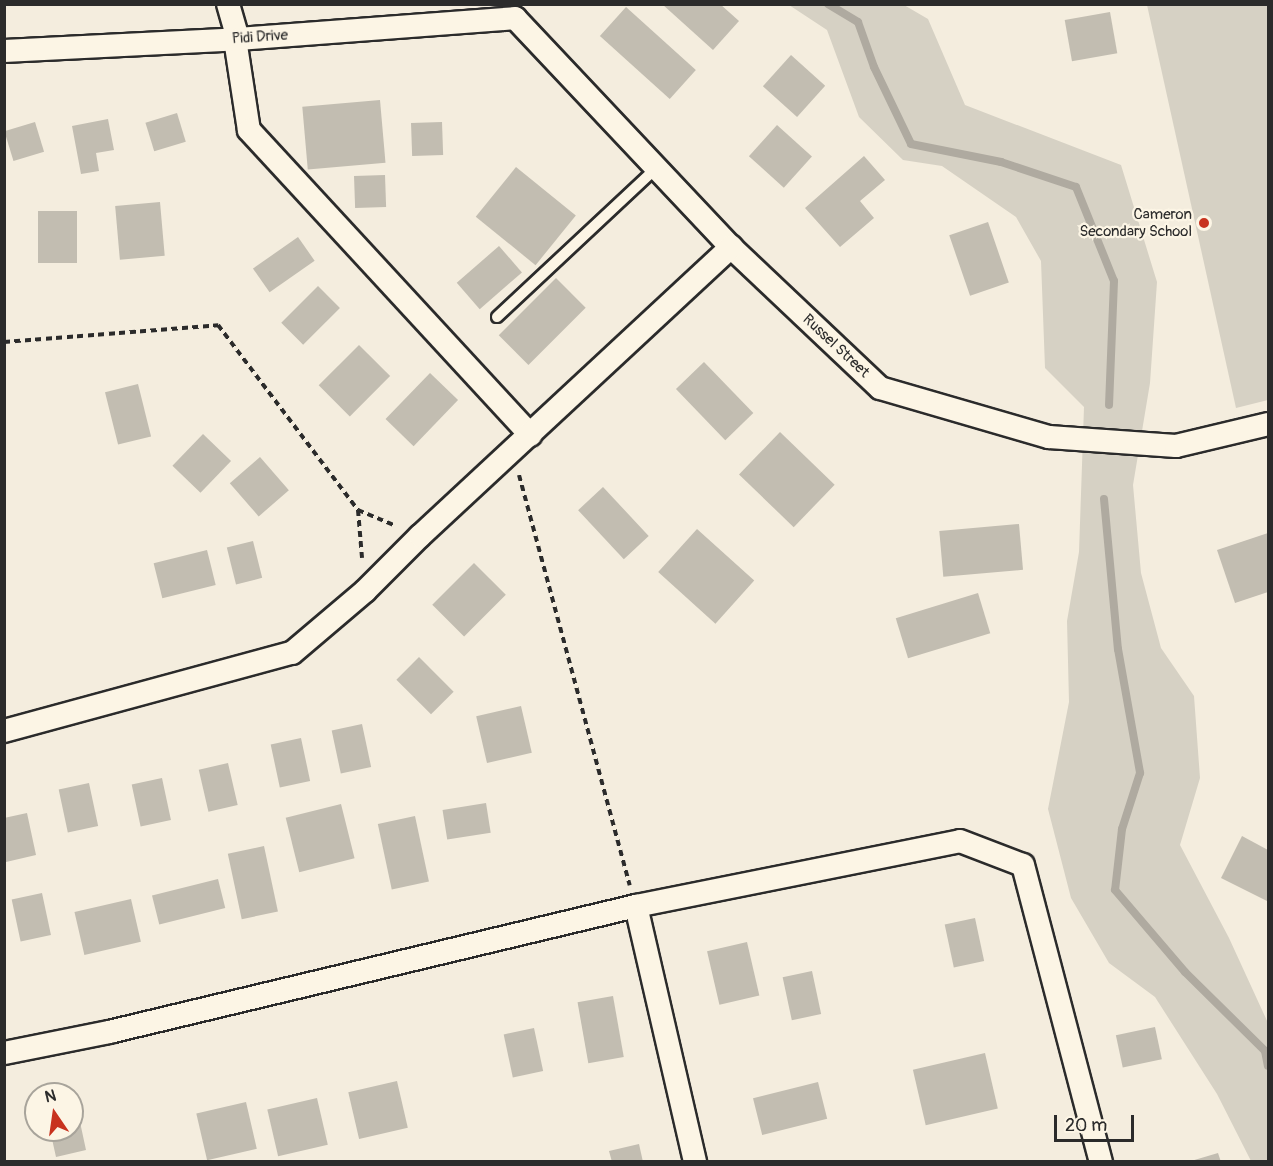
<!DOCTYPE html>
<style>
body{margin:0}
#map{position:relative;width:1273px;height:1166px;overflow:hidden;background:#f4edde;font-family:Pangolin,sans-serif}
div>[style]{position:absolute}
.green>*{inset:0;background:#d6d1c4}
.stream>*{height:8px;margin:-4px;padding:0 4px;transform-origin:4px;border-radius:4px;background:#afaaa0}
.building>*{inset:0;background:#c2bdb1;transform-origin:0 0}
.path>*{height:4px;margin-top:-2px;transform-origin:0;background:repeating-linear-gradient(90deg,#2b2b2b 0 6px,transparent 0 10.5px)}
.roads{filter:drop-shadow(2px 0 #2b2b2b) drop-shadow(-2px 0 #2b2b2b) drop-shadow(0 2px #2b2b2b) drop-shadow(0 -2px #2b2b2b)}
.lane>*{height:10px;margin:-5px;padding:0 5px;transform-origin:5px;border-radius:5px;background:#fcf5e5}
.street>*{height:22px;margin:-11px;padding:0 11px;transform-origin:11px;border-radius:11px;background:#fcf5e5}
.dots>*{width:16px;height:16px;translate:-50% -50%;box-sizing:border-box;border:3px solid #fcf5e5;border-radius:50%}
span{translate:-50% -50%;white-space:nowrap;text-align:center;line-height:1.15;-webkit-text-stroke:4.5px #fcf5e5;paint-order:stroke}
.street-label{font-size:15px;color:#2b2b2b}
.poi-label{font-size:15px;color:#2b2b2b}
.right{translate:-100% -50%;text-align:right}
.frame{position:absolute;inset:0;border:6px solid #2b2b2b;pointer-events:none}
.north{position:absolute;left:24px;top:1082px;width:60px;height:60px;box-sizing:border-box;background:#fcf5e5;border:2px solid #a8a49b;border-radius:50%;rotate:347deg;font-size:16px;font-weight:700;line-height:24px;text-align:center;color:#2b2b2b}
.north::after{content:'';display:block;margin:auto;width:21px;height:27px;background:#c8321e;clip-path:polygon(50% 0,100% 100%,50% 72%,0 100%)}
.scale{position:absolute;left:1054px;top:1115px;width:80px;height:27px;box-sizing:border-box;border:3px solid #2b2b2b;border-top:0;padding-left:8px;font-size:18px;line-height:21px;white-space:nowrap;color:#2b2b2b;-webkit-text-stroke:4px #fcf5e5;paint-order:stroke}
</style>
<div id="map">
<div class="green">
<i style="clip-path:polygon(789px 5px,904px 5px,928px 19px,965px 105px,1121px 165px,1157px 282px,1150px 383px,1133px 485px,1141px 573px,1161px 648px,1194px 696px,1200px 778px,1180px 845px,1229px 938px,1268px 1023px,1268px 1161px,1251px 1161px,1217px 1094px,1155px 997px,1109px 963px,1071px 898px,1048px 809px,1069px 702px,1067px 621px,1079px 552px,1084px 407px,1045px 368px,1041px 261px,1016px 217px,942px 166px,903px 160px,859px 117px,827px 30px)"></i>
<i style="clip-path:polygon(1147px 5px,1268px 5px,1268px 400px,1236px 408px)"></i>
</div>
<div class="stream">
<i style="left:828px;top:4px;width:35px;rotate:31deg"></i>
<i style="left:858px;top:22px;width:48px;rotate:70.4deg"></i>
<i style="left:874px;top:67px;width:85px;rotate:64.3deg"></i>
<i style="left:911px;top:144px;width:92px;rotate:11.3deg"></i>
<i style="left:1001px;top:162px;width:79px;rotate:18.4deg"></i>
<i style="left:1076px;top:187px;width:101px;rotate:68deg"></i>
<i style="left:1114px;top:281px;width:124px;rotate:92.3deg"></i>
<i style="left:1104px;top:499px;width:151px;rotate:84.7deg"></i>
<i style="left:1118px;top:649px;width:126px;rotate:79.9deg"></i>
<i style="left:1140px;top:773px;width:59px;rotate:107.8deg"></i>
<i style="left:1122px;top:829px;width:61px;rotate:96.5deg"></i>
<i style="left:1115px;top:890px;width:108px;rotate:49.5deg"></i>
<i style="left:1185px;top:972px;width:112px;rotate:44.6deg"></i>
<i style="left:1265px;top:1051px;width:15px;rotate:79deg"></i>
</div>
<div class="building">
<i style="clip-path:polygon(662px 4px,720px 4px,739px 21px,713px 50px)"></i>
<i style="left:626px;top:7px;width:94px;height:39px;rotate:42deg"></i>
<i style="left:1110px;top:12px;width:42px;height:46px;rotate:80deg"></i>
<i style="left:791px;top:55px;width:46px;height:42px;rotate:42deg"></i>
<i style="left:380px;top:100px;width:63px;height:78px;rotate:85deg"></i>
<i style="left:177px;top:113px;width:30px;height:33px;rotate:73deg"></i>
<i style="clip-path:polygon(108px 119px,114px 150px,96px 153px,99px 171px,81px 174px,72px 126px)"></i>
<i style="left:35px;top:122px;width:31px;height:32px;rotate:73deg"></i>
<i style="left:442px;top:122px;width:33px;height:31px;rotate:88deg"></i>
<i style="left:777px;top:125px;width:47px;height:42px;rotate:42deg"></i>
<i style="clip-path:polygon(864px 156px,885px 180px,860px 201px,874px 218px,840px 247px,805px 208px)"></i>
<i style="left:516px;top:167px;width:77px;height:64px;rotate:39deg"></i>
<i style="left:385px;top:175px;width:32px;height:31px;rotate:88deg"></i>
<i style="left:160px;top:202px;width:54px;height:45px;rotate:85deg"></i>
<i style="left:38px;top:211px;width:39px;height:52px"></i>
<i style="left:988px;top:222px;width:64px;height:41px;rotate:71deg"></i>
<i style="left:298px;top:237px;width:29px;height:55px;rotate:55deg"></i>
<i style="left:499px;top:246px;width:35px;height:56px;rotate:49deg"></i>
<i style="left:556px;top:278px;width:42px;height:81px;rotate:45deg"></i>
<i style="left:318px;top:286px;width:31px;height:52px;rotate:45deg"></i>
<i style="left:359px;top:345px;width:44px;height:57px;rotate:45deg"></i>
<i style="left:704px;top:362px;width:71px;height:39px;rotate:46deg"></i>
<i style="left:430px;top:373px;width:39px;height:64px;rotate:44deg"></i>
<i style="left:138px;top:384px;width:54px;height:34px;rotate:76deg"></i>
<i style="left:780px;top:432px;width:76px;height:59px;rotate:44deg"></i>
<i style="left:203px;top:434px;width:39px;height:44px;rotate:44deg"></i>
<i style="left:260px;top:457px;width:44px;height:40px;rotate:49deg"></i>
<i style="left:603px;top:487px;width:67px;height:34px;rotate:47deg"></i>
<i style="left:1019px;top:524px;width:46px;height:80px;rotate:85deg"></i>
<i style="left:697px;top:529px;width:77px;height:58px;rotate:42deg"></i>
<i style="clip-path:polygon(1268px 533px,1268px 592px,1235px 603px,1217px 550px)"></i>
<i style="left:253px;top:541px;width:38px;height:27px;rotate:76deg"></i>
<i style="left:207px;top:550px;width:36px;height:55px;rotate:76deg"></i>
<i style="left:474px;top:563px;width:45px;height:59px;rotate:45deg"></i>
<i style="left:978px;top:593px;width:42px;height:86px;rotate:73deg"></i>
<i style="left:419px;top:657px;width:49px;height:32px;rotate:45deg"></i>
<i style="left:521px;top:706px;width:48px;height:46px;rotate:77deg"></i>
<i style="left:362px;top:724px;width:44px;height:31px;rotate:78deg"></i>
<i style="left:301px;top:738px;width:44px;height:31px;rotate:78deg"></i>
<i style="left:228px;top:763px;width:43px;height:30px;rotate:77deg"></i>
<i style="left:162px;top:778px;width:43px;height:31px;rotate:78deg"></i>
<i style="left:89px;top:783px;width:44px;height:31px;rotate:78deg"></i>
<i style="left:486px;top:803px;width:30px;height:44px;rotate:81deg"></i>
<i style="left:341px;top:804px;width:56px;height:57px;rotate:76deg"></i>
<i style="clip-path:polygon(27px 813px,36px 855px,6px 862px,4px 818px)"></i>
<i style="left:415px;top:816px;width:67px;height:38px;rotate:78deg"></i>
<i style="clip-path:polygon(1242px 836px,1268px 850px,1267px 901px,1221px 878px)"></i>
<i style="left:264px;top:846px;width:67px;height:37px;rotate:78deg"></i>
<i style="left:218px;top:879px;width:30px;height:68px;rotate:76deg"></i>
<i style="left:42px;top:893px;width:43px;height:31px;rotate:78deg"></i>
<i style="left:131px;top:899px;width:44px;height:58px;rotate:77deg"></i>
<i style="left:975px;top:918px;width:44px;height:31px;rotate:78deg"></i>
<i style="left:747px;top:942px;width:55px;height:41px;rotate:77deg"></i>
<i style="left:812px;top:971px;width:44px;height:30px;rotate:78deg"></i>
<i style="left:613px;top:996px;width:62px;height:36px;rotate:80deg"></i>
<i style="left:1155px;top:1027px;width:33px;height:40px;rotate:78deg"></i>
<i style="left:534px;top:1028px;width:44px;height:31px;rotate:78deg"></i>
<i style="left:985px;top:1053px;width:57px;height:74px;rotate:77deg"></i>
<i style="left:397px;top:1081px;width:48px;height:50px;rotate:77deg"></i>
<i style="left:818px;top:1082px;width:38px;height:67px;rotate:76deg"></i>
<i style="left:317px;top:1098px;width:48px;height:51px;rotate:77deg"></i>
<i style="left:246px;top:1102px;width:48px;height:51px;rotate:77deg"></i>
<i style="clip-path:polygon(77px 1108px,86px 1150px,56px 1157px,50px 1130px,72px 1130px,72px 1109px)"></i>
<i style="clip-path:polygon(639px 1144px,643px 1162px,612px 1162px,609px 1151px)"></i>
<i style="clip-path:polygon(1218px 1153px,1221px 1162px,1191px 1162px,1191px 1161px)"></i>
</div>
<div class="path">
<i style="left:4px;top:342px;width:215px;rotate:-4.5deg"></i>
<i style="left:218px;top:325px;width:232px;rotate:52.9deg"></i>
<i style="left:358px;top:510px;width:48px;rotate:85.2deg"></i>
<i style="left:519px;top:475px;width:425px;rotate:74.9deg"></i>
<i style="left:358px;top:510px;width:41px;rotate:22.8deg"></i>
</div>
<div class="roads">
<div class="lane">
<i style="left:497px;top:317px;width:218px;rotate:-43.1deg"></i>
</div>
<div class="street">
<i style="left:228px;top:4px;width:36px;rotate:74deg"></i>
<i style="left:515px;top:18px;width:315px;rotate:46.7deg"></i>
<i style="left:731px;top:247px;width:205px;rotate:43.4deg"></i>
<i style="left:880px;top:388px;width:176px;rotate:16.2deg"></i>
<i style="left:1049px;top:437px;width:127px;rotate:4.1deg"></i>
<i style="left:1176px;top:446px;width:95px;rotate:-13.4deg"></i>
<i style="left:235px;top:39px;width:92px;rotate:81.3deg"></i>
<i style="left:249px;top:130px;width:415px;rotate:47.3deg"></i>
<i style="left:4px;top:51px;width:234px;rotate:-2.9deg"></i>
<i style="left:238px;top:39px;width:278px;rotate:-4.3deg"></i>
<i style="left:4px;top:731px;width:298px;rotate:-15.2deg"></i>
<i style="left:292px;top:653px;width:96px;rotate:-40.3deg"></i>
<i style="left:365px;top:591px;width:78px;rotate:-45deg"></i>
<i style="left:420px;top:536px;width:425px;rotate:-42.9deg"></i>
<i style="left:636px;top:906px;width:263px;rotate:77deg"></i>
<i style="left:4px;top:1053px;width:107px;rotate:-11.3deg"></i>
<i style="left:109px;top:1032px;width:542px;rotate:-13.45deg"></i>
<i style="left:636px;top:906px;width:330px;rotate:-11.3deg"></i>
<i style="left:960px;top:841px;width:67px;rotate:20.9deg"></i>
<i style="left:1023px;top:865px;width:307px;rotate:75.3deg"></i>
</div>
</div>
<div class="dots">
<i style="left:1204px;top:223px;background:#c8321e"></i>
</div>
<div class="street-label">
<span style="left:260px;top:37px;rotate:-4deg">Pidi Drive</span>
<span style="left:836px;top:346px;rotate:43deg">Russel Street</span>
</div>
<div class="poi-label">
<span class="right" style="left:1192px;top:223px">Cameron<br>Secondary School</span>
</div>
<div class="frame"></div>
<div class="north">N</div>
<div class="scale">20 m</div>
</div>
